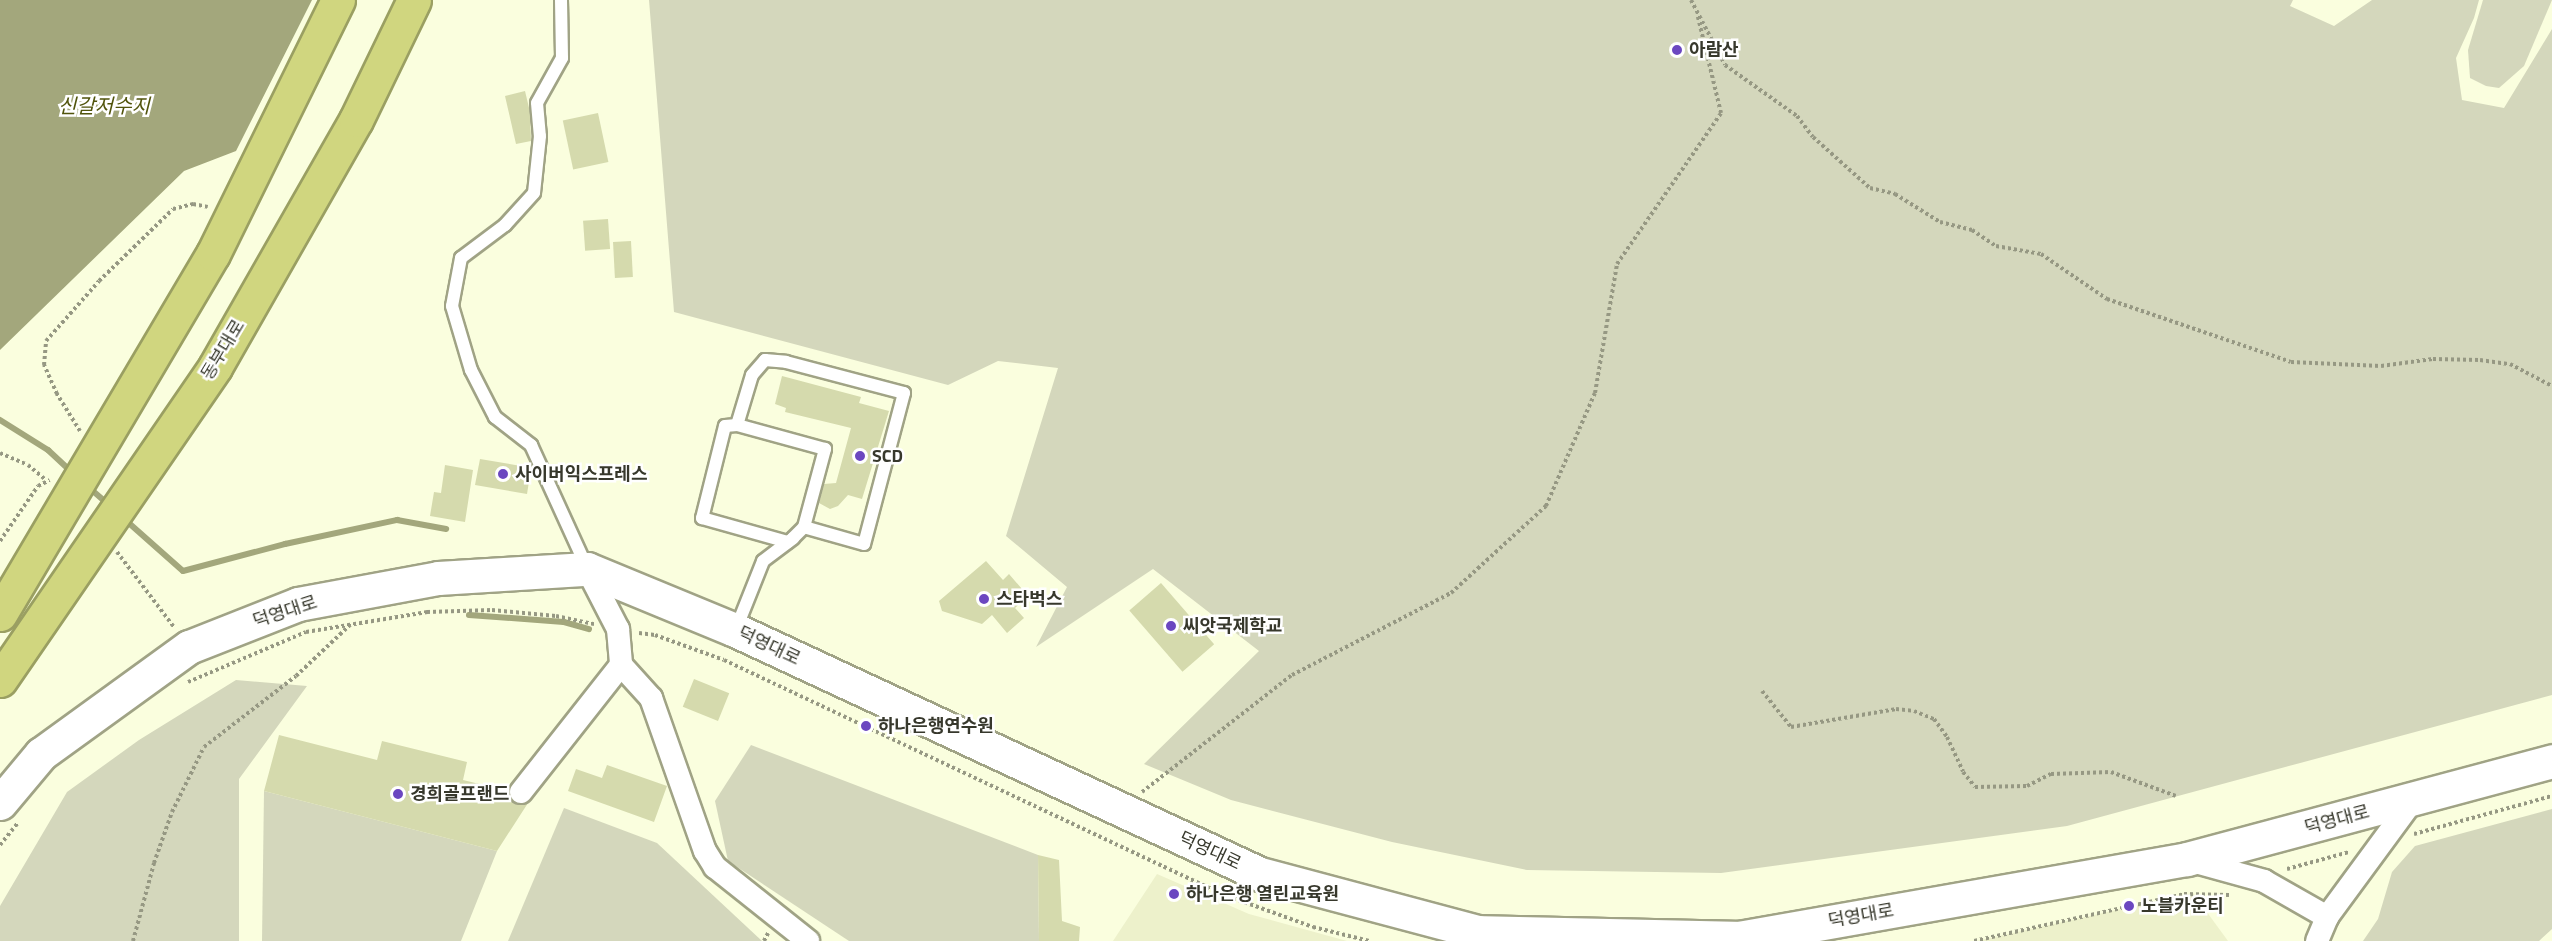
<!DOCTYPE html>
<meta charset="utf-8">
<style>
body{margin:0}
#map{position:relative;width:2552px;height:941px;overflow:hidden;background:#fafede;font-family:"Titillium Web","Noto Sans KR",sans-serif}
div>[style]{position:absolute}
.built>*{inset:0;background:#edf1cb}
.green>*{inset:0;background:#d4d7bc}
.water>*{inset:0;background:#a3a77c}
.stream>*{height:6px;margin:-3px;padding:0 3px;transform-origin:3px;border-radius:3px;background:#a3a77c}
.building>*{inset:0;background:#d5daad;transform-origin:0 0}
.path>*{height:4px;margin-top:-2px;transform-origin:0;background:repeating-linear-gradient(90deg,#969883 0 3px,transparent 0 6px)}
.roads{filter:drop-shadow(2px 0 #a0a385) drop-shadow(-2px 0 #a0a385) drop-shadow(0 2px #a0a385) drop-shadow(0 -2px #a0a385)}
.lane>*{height:12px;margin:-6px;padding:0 6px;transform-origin:6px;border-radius:6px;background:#fff}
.street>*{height:22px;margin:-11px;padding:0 11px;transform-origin:11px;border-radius:11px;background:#fff}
.secondary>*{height:33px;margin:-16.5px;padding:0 16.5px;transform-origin:16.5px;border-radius:16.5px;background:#fff}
.bridges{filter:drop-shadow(2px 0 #9a9f62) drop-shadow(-2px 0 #9a9f62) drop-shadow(0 2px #9a9f62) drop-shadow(0 -2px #9a9f62)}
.highway-bridge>*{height:33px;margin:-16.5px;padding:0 16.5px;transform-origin:16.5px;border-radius:16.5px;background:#d0d67f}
.dots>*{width:16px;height:16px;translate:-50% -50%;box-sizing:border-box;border:3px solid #fff;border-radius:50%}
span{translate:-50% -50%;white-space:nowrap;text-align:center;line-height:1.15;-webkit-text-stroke:5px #fff;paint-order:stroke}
.poi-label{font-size:18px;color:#37382c;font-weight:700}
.left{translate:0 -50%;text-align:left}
.street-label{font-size:18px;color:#37382c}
.water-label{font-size:20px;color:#51540c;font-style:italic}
</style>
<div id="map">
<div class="built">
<i style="clip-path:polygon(1157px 874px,1249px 914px,1347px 941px,1113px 941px)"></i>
<i style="clip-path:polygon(2193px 893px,2228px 941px,1977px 941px)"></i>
</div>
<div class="green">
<i style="clip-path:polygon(649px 0,2293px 0,2290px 6px,2334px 26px,2372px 0,2479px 0,2474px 18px,2456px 58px,2462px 100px,2504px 108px,2552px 29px,2552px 695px,2067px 826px,1721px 873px,1527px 870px,1392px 842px,1231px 800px,1144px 764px,1259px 651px,1153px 569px,1036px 647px,1067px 587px,1006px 536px,1058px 368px,998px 361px,948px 385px,674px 312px)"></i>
<i style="clip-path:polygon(2483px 0,2552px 0,2524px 66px,2499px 88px,2486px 86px,2470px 78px,2468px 50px)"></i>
<i style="clip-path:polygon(236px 680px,307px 686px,239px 779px,239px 941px,0 941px,0 906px,67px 792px,139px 740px)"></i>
<i style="clip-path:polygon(751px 745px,1038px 855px,1039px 941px,849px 941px,728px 861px,715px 801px)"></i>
<i style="clip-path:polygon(264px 791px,497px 851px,461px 941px,262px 941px)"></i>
<i style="clip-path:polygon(564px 808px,657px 843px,762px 941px,508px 941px)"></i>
<i style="clip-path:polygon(2552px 809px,2552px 929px,2539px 941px,2363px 941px,2378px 919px,2392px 872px,2415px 846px)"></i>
</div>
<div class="water">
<i style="clip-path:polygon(0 0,312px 0,236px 151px,184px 171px,0 350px)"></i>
</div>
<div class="stream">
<i style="left:0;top:420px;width:57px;rotate:32deg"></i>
<i style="left:48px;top:450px;width:33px;rotate:43deg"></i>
<i style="left:86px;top:485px;width:29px;rotate:41deg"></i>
<i style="left:122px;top:517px;width:81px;rotate:41.5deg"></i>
<i style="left:183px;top:571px;width:106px;rotate:-14.8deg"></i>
<i style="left:285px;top:544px;width:115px;rotate:-12.1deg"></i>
<i style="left:397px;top:520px;width:50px;rotate:10.4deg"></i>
<i style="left:469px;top:615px;width:95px;rotate:4.2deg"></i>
<i style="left:564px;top:622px;width:26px;rotate:16deg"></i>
</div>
<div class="building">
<i style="clip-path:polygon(525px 91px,530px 112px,531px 141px,516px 144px,505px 96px)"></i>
<i style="left:598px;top:113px;width:50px;height:36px;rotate:78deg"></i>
<i style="left:608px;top:219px;width:30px;height:25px;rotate:86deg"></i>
<i style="left:631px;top:241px;width:36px;height:18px;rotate:87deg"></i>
<i style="clip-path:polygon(782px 376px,861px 397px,859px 403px,889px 411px,862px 499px,848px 495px,838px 506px,830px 509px,819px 503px,824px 484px,836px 483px,851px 428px,785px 412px,786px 408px,775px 404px)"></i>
<i style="clip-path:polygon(480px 459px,521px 466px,530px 475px,527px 494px,475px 485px)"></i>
<i style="clip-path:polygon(445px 465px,473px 470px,465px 522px,430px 516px,434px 492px,441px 493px)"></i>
<i style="clip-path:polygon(986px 561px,1003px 580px,1009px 574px,1028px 596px,1015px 608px,1024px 618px,1007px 633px,992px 615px,982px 624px,942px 611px,939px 601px)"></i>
<i style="left:1161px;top:583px;width:81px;height:42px;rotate:49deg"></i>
<i style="left:694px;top:679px;width:38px;height:30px;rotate:22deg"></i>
<i style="clip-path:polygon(279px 735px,377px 760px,382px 741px,467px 762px,463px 780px,508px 791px,512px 802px,519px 805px,528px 803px,497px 851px,264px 791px)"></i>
<i style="clip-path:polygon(607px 765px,667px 786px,654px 822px,568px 791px,576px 769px,602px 778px)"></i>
<i style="clip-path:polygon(1038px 855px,1059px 860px,1062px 921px,1080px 927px,1079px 941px,1039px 941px)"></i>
</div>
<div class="path">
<i style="left:1691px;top:0;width:73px;rotate:62.4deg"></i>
<i style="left:1725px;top:65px;width:88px;rotate:35.3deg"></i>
<i style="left:1797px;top:116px;width:26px;rotate:53deg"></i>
<i style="left:1813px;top:137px;width:76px;rotate:41.8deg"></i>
<i style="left:1870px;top:188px;width:26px;rotate:13deg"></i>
<i style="left:1895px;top:194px;width:53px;rotate:31.9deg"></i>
<i style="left:1940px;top:222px;width:33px;rotate:14deg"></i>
<i style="left:1972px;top:230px;width:29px;rotate:34deg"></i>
<i style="left:1996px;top:246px;width:46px;rotate:10.1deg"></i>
<i style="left:2041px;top:254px;width:80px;rotate:34.3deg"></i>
<i style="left:2107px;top:299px;width:194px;rotate:18.9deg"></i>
<i style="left:2291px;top:362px;width:90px;rotate:2.5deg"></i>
<i style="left:2381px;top:366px;width:52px;rotate:-7.7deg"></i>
<i style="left:2433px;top:359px;width:47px;rotate:1.2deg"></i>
<i style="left:2480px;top:360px;width:30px;rotate:8deg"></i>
<i style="left:2510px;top:364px;width:47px;rotate:27.6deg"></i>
<i style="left:80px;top:431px;width:44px;rotate:-121.9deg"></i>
<i style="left:57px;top:394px;width:32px;rotate:-114deg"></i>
<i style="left:44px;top:365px;width:24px;rotate:-85deg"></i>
<i style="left:46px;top:341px;width:80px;rotate:-48.5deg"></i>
<i style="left:99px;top:281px;width:103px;rotate:-44.2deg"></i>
<i style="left:173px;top:209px;width:21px;rotate:-14deg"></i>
<i style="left:193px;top:204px;width:15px;rotate:11deg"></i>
<i style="left:0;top:453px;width:30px;rotate:23deg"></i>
<i style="left:28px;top:465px;width:23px;rotate:40deg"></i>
<i style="left:0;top:541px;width:67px;rotate:-55.4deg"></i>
<i style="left:38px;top:486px;width:13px;rotate:-27deg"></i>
<i style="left:117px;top:552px;width:94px;rotate:52.8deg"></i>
<i style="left:639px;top:633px;width:16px;rotate:7deg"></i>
<i style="left:655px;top:635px;width:73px;rotate:19.9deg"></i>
<i style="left:724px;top:660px;width:550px;rotate:25.17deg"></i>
<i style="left:1222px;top:894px;width:97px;rotate:19.9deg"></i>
<i style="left:1313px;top:927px;width:58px;rotate:14deg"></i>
<i style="left:188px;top:682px;width:128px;rotate:-23deg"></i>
<i style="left:306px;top:632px;width:123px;rotate:-9.4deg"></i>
<i style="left:427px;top:612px;width:65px;rotate:-1.8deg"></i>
<i style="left:492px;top:610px;width:64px;rotate:5.4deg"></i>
<i style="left:556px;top:616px;width:39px;rotate:12deg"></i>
<i style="left:1762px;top:691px;width:46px;rotate:51.1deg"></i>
<i style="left:1791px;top:727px;width:107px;rotate:-9.7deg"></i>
<i style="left:1896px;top:709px;width:18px;rotate:6deg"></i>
<i style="left:1914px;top:711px;width:22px;rotate:22deg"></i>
<i style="left:1934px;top:719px;width:22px;rotate:54deg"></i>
<i style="left:1947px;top:737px;width:38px;rotate:65deg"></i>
<i style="left:1963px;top:772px;width:19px;rotate:51deg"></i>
<i style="left:1975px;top:787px;width:52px;rotate:-1.1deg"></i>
<i style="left:2027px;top:786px;width:27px;rotate:-27deg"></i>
<i style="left:2051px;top:774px;width:60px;rotate:-1.9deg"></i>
<i style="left:2111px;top:772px;width:69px;rotate:20.3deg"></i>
<i style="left:1142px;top:792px;width:190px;rotate:-38deg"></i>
<i style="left:1292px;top:675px;width:179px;rotate:-27.3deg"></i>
<i style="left:1451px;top:593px;width:129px;rotate:-42.5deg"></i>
<i style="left:1546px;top:506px;width:123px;rotate:-66.6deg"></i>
<i style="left:1595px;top:393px;width:131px;rotate:-80.3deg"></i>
<i style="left:1617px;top:264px;width:183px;rotate:-55.4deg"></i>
<i style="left:1721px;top:113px;width:99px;rotate:-103.5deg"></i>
<i style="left:2414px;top:834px;width:143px;rotate:-15.4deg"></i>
<i style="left:0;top:845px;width:28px;rotate:-51deg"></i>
<i style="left:2287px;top:869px;width:64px;rotate:-15.3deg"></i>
<i style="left:133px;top:941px;width:81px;rotate:-74.9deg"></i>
<i style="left:154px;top:863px;width:54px;rotate:-70.6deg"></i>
<i style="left:172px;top:812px;width:72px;rotate:-63.8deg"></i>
<i style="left:204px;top:747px;width:116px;rotate:-37.7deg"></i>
<i style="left:296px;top:676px;width:76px;rotate:-43.4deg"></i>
<i style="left:764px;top:941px;width:9px;rotate:-63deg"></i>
<i style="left:1974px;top:941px;width:215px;rotate:-12.6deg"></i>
<i style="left:2184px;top:894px;width:45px;rotate:1.3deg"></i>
</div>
<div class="roads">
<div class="lane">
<i style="left:561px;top:0;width:58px;rotate:89deg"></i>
<i style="left:562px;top:58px;width:51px;rotate:119.1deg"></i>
<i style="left:537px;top:103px;width:33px;rotate:85deg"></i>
<i style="left:540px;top:136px;width:57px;rotate:96deg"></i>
<i style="left:534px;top:193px;width:43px;rotate:132.2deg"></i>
<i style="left:505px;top:225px;width:55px;rotate:143.1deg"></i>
<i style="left:461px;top:258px;width:49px;rotate:100.6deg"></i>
<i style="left:452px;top:306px;width:67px;rotate:73.5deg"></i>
<i style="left:471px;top:370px;width:53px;rotate:62.9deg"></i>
<i style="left:495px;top:417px;width:46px;rotate:37.9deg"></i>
<i style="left:531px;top:445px;width:135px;rotate:65.5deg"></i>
<i style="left:737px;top:425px;width:52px;rotate:-73.3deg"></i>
<i style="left:752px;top:375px;width:20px;rotate:-49deg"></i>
<i style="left:765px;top:360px;width:21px;rotate:5deg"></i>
<i style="left:786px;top:362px;width:122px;rotate:14.7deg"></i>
<i style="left:904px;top:393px;width:156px;rotate:104.8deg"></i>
<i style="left:864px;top:544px;width:62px;rotate:-164.2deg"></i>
<i style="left:736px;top:629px;width:73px;rotate:-68.3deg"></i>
<i style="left:763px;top:561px;width:38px;rotate:-37deg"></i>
<i style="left:793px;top:538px;width:16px;rotate:-45deg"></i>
<i style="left:804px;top:527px;width:81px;rotate:-74.9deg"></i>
<i style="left:825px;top:449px;width:91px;rotate:-164.7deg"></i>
<i style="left:737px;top:425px;width:12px;rotate:175deg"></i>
<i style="left:725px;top:426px;width:95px;rotate:104deg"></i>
<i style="left:702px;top:518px;width:89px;rotate:15.6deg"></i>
</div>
<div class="street">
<i style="left:587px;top:569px;width:68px;rotate:62.7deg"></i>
<i style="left:618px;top:629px;width:36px;rotate:85deg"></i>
<i style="left:621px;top:665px;width:45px;rotate:47.7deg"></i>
<i style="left:651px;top:698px;width:162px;rotate:70.6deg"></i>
<i style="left:705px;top:851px;width:19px;rotate:58deg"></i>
<i style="left:715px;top:867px;width:119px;rotate:38.5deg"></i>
<i style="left:521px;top:792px;width:162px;rotate:-51.8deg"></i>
<i style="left:2188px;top:860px;width:79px;rotate:15.4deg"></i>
<i style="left:2264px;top:881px;width:73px;rotate:29.7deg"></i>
<i style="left:2327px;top:917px;width:145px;rotate:-53.7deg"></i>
<i style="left:2317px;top:941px;width:26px;rotate:-67deg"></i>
</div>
<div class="secondary">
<i style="left:0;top:803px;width:64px;rotate:-50.1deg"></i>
<i style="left:41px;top:754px;width:183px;rotate:-35.9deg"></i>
<i style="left:189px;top:647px;width:117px;rotate:-21.5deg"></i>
<i style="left:298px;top:604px;width:142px;rotate:-10.5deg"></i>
<i style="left:438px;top:578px;width:149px;rotate:-3.5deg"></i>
<i style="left:587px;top:569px;width:160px;rotate:22.4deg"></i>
<i style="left:735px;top:630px;width:579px;rotate:24.93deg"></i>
<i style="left:1260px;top:874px;width:226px;rotate:14.9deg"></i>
<i style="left:1478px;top:932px;width:261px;rotate:1.3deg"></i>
<i style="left:1739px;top:938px;width:455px;rotate:-10deg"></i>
<i style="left:2187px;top:859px;width:378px;rotate:-15deg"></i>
</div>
</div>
<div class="bridges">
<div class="highway-bridge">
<i style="left:0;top:614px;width:418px;rotate:-59.4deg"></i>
<i style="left:213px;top:254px;width:283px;rotate:-63.8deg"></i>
<i style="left:0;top:680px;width:380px;rotate:-55.5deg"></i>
<i style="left:215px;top:367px;width:284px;rotate:-60.3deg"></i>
<i style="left:356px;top:120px;width:133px;rotate:-64.2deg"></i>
</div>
</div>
<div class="dots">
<i style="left:1677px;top:50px;background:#6b47c0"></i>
<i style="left:860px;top:456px;background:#6b47c0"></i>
<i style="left:503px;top:474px;background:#6b47c0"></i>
<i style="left:984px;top:599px;background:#6b47c0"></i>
<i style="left:1171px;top:626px;background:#6b47c0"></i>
<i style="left:866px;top:726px;background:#6b47c0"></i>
<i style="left:398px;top:794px;background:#6b47c0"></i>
<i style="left:1174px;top:894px;background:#6b47c0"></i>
<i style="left:2129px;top:906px;background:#6b47c0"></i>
</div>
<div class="poi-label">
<span class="left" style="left:1689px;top:50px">아람산</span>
<span class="left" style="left:872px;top:456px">SCD</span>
<span class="left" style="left:515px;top:474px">사이버익스프레스</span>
<span class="left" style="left:996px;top:599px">스타벅스</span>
<span class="left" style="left:1183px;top:626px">씨앗국제학교</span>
<span class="left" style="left:878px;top:726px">하나은행연수원</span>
<span class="left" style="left:410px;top:794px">경희골프랜드</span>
<span class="left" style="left:1186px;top:894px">하나은행 열린교육원</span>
<span class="left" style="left:2141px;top:906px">노블카운티</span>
</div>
<div class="street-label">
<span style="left:223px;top:350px;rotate:-59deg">동부대로</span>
<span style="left:285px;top:612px;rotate:-18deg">덕영대로</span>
<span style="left:769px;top:646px;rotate:25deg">덕영대로</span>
<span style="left:2337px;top:820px;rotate:-15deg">덕영대로</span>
<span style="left:1210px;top:851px;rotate:25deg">덕영대로</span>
<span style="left:1861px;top:916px;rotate:-10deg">덕영대로</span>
</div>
<div class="water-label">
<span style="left:104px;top:105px">신갈저수지</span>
</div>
</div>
